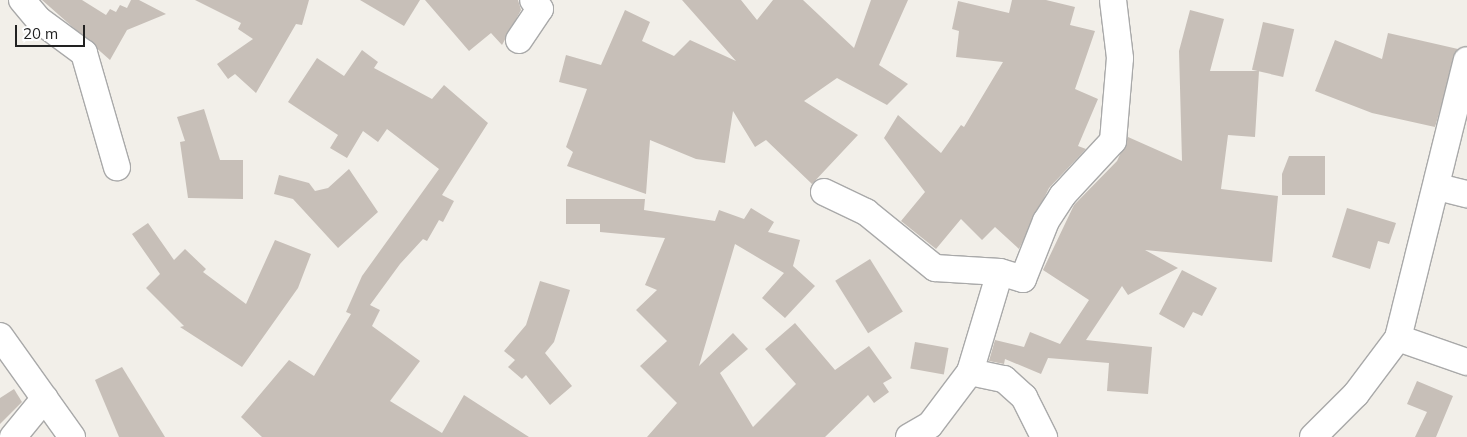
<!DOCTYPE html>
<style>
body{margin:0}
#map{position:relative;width:1467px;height:437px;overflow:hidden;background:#f2efe9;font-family:Mulish,sans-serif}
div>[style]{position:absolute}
.building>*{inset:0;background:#c7bfb8;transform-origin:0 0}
.roads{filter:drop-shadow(1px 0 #a9a9a9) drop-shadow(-1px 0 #a9a9a9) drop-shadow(0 1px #a9a9a9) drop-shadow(0 -1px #a9a9a9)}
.minor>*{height:26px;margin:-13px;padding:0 13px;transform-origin:13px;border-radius:13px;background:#fff}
span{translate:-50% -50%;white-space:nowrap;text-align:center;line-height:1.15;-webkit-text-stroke:4px #fff;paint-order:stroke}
.scale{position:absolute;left:15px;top:25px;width:70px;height:22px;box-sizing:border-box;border:2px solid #222;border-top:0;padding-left:6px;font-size:15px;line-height:18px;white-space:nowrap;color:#222;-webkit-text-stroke:4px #fff;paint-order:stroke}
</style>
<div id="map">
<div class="building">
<i style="clip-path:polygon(42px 0,82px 0,106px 15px,110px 9px,116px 12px,120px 5px,127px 8px,131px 0,139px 0,166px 14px,127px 30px,110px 60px)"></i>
<i style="clip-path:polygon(195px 0,309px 0,302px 25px,296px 24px,256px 93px,235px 74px,228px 79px,217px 64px,253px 39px,238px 29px,241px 23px)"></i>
<i style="clip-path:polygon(360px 0,420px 0,404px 26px)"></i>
<i style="clip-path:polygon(425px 0,518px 0,521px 10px,502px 45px,491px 33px,469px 51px)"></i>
<i style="clip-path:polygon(682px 0,741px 0,757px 20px,773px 0,803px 0,854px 48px,871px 0,908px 0,879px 65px,908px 84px,887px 105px,837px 78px,804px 101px,858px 135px,812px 184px,766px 140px,755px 147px,733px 111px,725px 163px,696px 159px,650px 140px,646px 194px,567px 166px,573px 152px,566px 147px,587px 89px,559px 82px,566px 55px,601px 65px,625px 10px,650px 22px,642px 41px,674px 56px,690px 40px,736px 61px)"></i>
<i style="clip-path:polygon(1012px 0,1046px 0,1075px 7px,1070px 25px,1095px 31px,1075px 89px,1098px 99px,1078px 146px,1086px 149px,1049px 188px,1019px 249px,995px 227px,982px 240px,961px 219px,936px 249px,901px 221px,925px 192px,884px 138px,898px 115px,941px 153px,961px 125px,964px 127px,1003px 62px,956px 57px,959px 31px,952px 29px,958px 1px,1009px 13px)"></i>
<i style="clip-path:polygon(1190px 10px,1224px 19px,1210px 71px,1259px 71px,1255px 137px,1228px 135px,1221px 189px,1278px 196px,1272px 262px,1145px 250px,1178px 268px,1128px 295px,1122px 286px,1086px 340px,1152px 347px,1148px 394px,1107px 391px,1109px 363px,1048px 358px,1041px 374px,1005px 359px,1004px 364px,989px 361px,995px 340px,1024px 347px,1030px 332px,1060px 344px,1089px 300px,1043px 270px,1074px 205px,1117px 161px,1128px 137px,1182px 161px,1179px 51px)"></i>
<i style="left:1263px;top:22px;width:32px;height:49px;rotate:13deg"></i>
<i style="clip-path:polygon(1388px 33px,1458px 49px,1435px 127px,1372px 113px,1315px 91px,1335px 40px,1382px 59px)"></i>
<i style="clip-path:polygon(362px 50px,378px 62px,374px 68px,432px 99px,444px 85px,488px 123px,442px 195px,454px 201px,443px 222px,439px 220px,427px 241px,423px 239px,400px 264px,370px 305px,380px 310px,372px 326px,420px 361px,390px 401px,442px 433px,464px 395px,529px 437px,262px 437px,241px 417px,289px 360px,314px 376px,351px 314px,346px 312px,362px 276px,439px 169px,387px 129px,378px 142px,363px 131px,347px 158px,330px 148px,338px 135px,288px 102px,317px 58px,344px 76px)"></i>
<i style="clip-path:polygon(204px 109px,220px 160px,243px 160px,243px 199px,188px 198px,180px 142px,185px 141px,177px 117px)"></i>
<i style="clip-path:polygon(1289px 156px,1325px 156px,1325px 195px,1282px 195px,1282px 174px)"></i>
<i style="clip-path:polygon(349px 169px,378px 212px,338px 248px,293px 199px,274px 194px,279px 175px,309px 183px,315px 191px,328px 188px)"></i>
<i style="clip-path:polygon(566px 199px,645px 199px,644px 210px,715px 221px,719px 210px,744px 219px,751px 208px,774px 222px,768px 232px,800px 240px,793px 266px,815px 286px,785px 318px,762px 298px,784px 273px,735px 244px,699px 366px,733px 333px,748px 349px,720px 373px,753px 427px,796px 384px,765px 349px,795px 323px,835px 370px,869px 346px,892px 378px,883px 383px,889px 392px,874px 403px,868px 395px,825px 437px,647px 437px,677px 403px,640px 366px,667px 341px,636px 310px,657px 290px,645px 285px,665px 238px,600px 232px,600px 224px,566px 224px)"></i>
<i style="clip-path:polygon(1347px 208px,1396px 223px,1389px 244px,1378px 241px,1370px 269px,1332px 257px)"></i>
<i style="clip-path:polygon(148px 223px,174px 260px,185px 249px,206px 269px,203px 272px,246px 304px,275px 240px,311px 254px,298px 288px,242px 367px,180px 327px,184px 326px,146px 288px,160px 274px,132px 234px)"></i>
<i style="left:870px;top:259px;width:62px;height:41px;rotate:58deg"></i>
<i style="clip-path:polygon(1182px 270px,1217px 288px,1202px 316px,1193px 312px,1184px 328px,1159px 314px)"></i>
<i style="clip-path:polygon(540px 281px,570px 290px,554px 342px,545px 353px,572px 386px,550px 405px,526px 375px,522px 379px,508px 367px,515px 360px,504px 351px,526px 325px)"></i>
<i style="left:915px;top:342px;width:34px;height:27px;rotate:10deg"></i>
<i style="clip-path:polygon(122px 367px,165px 437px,119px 437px,95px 380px)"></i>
<i style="clip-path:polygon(1417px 381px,1453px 396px,1436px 437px,1415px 437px,1427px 412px,1407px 404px)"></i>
<i style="clip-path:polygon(14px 389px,22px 402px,0 424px,0 398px)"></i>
</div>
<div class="roads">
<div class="minor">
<i style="left:22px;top:0;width:26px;rotate:50deg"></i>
<i style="left:39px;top:20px;width:56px;rotate:36.3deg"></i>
<i style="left:84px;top:53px;width:119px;rotate:73.9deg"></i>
<i style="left:519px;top:40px;width:37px;rotate:-56deg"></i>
<i style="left:540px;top:9px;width:11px;rotate:-128deg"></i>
<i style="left:1438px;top:187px;width:30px;rotate:14deg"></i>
<i style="left:824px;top:192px;width:47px;rotate:25.5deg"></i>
<i style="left:866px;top:212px;width:89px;rotate:39.1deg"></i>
<i style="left:935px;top:268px;width:65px;rotate:3.5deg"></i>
<i style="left:0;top:336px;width:124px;rotate:54.5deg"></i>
<i style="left:1398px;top:338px;width:73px;rotate:19.2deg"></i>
<i style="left:970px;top:372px;width:35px;rotate:12deg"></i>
<i style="left:1004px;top:379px;width:27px;rotate:42deg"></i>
<i style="left:1024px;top:397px;width:45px;rotate:63.4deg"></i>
<i style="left:13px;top:437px;width:50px;rotate:-50.6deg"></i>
<i style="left:909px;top:437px;width:24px;rotate:-30deg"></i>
<i style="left:930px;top:425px;width:66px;rotate:-53deg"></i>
<i style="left:970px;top:372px;width:104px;rotate:-73.3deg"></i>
<i style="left:1000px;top:272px;width:24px;rotate:17deg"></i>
<i style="left:1023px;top:279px;width:62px;rotate:-68.4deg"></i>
<i style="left:1046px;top:221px;width:30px;rotate:-57deg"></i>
<i style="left:1062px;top:196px;width:75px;rotate:-47.2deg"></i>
<i style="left:1113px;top:141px;width:83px;rotate:-85.2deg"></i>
<i style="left:1120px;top:58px;width:58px;rotate:-96.9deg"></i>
<i style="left:1313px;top:437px;width:61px;rotate:-45deg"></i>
<i style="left:1356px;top:394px;width:70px;rotate:-53.1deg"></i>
<i style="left:1398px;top:338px;width:286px;rotate:-76.1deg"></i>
</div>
</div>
<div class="scale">20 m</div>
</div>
